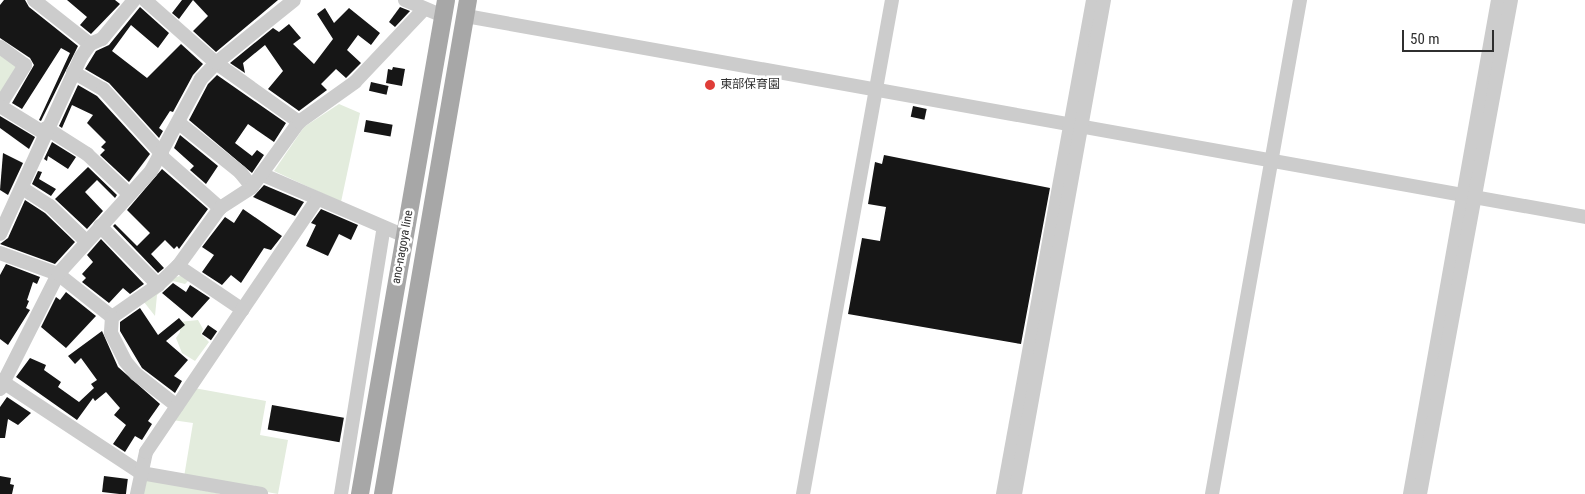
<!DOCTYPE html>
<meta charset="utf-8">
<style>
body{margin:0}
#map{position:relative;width:1585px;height:494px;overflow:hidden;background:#fff;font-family:"Roboto Condensed","Noto Sans JP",sans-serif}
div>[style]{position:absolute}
.green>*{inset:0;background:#e3ecdd}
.building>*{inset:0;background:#161616;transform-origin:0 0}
.minor>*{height:14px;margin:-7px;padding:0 7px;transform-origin:7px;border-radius:7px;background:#ccc}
.major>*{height:18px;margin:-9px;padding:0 9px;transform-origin:9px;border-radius:9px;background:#a7a7a7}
.dots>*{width:14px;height:14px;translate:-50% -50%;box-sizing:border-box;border:2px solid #fff;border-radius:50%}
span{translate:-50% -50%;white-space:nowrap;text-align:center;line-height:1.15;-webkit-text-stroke:5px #fff;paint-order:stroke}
.poi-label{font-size:12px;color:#2f2f2f}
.left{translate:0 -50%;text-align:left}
.street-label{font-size:12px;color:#2f2f2f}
.scale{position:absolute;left:1402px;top:30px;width:92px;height:22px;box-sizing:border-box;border:2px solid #2f2f2f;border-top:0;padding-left:6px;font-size:15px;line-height:18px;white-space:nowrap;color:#2f2f2f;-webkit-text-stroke:4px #fff;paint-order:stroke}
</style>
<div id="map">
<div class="green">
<i style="clip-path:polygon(0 51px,21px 66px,0 99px)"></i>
<i style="clip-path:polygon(339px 104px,360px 113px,341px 202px,274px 171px,304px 127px)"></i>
<i style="clip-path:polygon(180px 276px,187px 277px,188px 281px,185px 284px,173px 281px,157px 295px,155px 316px,144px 302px,172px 278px)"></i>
<i style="clip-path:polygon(198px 320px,203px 329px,201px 334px,209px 342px,195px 361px,182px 353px,176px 338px,180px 332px,179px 322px)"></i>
<i style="clip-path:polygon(194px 388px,266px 401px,260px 435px,288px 440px,278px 494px,184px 477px,193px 423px,172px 420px)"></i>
<i style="clip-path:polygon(144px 479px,222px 494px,141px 494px)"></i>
</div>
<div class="building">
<i style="clip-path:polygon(4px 0,25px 0,29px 7px,78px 46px,41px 121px,39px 120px,70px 53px,61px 48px,22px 109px,12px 103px,34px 65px,30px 58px,0 38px,0 5px)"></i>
<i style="clip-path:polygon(67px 0,115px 0,120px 4px,91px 34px,80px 25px,87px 17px)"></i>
<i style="clip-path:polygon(182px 0,278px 0,216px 52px,193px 31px,208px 16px,193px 0,179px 19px,172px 13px)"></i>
<i style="clip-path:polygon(140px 7px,169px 33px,158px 48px,131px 25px,112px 51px,147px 78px,181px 44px,203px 64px,193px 75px,173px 112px,170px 111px,159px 128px,163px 131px,159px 138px,109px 83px,85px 69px,96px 51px,109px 45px)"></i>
<i style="clip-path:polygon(400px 7px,410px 11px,395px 27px,389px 22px)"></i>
<i style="clip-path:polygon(325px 8px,334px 23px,349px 8px,380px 33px,371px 45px,358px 35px,347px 50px,361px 63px,346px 78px,336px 69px,321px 84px,327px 90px,299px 111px,268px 89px,283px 71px,265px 45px,243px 63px,245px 73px,230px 63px,273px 28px,279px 32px,289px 24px,301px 38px,293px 44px,314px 64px,333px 39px,317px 14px)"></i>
<i style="clip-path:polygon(393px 67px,405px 69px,402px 86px,386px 83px,388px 69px,392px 70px)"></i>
<i style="clip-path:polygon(217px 75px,286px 123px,274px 142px,248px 124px,235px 143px,252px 156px,257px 150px,264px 155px,252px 173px,189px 120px,208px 84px)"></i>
<i style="left:371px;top:82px;width:18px;height:9px;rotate:13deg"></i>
<i style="clip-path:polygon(78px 85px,97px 96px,150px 154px,129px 182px,100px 155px,105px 150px,101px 147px,106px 142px,87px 123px,93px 115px,72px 105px,62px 128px,59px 126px)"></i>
<i style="left:913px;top:106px;width:14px;height:11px;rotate:12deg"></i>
<i style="clip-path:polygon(0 116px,35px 137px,29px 149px,0 128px)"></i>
<i style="left:366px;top:120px;width:27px;height:12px;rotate:10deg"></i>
<i style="clip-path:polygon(180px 135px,218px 166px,206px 184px,190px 170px,194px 166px,174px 148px)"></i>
<i style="clip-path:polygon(52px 142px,76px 157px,68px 169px,48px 156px,47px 161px,44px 159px)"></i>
<i style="clip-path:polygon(3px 153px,23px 163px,8px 195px,0 190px)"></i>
<i style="clip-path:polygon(884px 155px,1050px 188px,1021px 344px,848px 314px,862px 238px,880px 241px,886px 207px,868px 204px,875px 162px,882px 164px)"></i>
<i style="clip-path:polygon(88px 167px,117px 195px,115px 198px,97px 180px,85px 192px,103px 211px,87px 229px,55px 199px)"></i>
<i style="clip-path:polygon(162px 169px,208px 209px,179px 249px,177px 246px,174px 249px,165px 240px,151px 254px,164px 268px,158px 273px,113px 226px,115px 224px,137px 246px,150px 233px,127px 210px)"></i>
<i style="clip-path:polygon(38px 171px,42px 172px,39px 179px,56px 189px,51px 196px,32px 184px)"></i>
<i style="clip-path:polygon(264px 185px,304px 202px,295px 216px,275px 207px,253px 197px)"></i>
<i style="clip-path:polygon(25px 200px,45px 213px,75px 242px,55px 264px,0 244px,8px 238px)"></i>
<i style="clip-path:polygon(243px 209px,282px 236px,271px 250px,264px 248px,241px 283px,231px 275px,222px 285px,202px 272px,214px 255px,202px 247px,225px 217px,234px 223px)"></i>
<i style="clip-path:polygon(321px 209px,358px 225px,351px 240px,339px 234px,328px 256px,306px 246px,316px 225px,311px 223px)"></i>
<i style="clip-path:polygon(101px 239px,144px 284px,130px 294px,123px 288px,109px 303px,82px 282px,86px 278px,82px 274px,93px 262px,87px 255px)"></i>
<i style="clip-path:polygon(6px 264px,40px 277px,37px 284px,33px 282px,27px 300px,29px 301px,26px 308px,30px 310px,8px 345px,0 339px,0 275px)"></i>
<i style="clip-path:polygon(173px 283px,186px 292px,190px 285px,210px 298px,192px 318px,162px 293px)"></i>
<i style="clip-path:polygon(66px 292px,96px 316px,66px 348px,41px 327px,56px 297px,60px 300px)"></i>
<i style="clip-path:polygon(140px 308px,158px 335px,179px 318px,185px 325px,166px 341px,188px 360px,174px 376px,182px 381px,175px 393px,142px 368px,120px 331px,120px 322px)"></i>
<i style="left:208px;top:325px;width:11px;height:11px;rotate:34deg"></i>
<i style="clip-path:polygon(102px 331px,118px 367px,160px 404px,148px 421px,152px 424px,142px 440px,135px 436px,125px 452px,113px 444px,126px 425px,114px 415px,120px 408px,106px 392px,95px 401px,93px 398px,77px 420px,16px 377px,30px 358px,46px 365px,44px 370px,61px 382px,58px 387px,79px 402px,94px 388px,91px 384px,97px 380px,81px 358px,75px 364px,68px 356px)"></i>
<i style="clip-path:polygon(7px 397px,31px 413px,18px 425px,8px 419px,5px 438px,0 438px,0 407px)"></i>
<i style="left:272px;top:405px;width:73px;height:25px;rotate:10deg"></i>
<i style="clip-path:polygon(0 476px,11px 478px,10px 484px,14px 485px,12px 494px,0 494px)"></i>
<i style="left:104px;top:476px;width:24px;height:16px;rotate:7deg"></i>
</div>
<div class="minor">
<i style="left:34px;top:0;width:71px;rotate:38.2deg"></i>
<i style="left:145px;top:0;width:95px;rotate:41.6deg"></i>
<i style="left:216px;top:63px;width:102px;rotate:35.4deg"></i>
<i style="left:405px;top:0;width:41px;rotate:22.8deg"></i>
<i style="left:466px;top:16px;width:1137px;rotate:10.18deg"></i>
<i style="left:0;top:47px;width:31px;rotate:36deg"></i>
<i style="left:25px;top:65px;width:47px;rotate:122deg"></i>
<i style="left:73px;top:72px;width:34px;rotate:30deg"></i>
<i style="left:103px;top:89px;width:88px;rotate:47.8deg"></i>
<i style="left:0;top:106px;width:52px;rotate:31.5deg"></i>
<i style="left:179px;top:123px;width:78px;rotate:38.8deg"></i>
<i style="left:240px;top:172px;width:19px;rotate:51deg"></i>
<i style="left:46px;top:128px;width:49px;rotate:32.4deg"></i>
<i style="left:87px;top:154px;width:58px;rotate:43.6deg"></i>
<i style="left:161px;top:156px;width:79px;rotate:41.4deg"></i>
<i style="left:261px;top:174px;width:157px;rotate:23.3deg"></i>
<i style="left:22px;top:188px;width:33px;rotate:33deg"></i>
<i style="left:50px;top:206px;width:50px;rotate:44.2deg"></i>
<i style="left:100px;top:226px;width:83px;rotate:45.5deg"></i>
<i style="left:0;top:234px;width:195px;rotate:-65.4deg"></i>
<i style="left:81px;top:57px;width:16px;rotate:-55deg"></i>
<i style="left:90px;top:44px;width:13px;rotate:-23deg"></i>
<i style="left:102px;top:39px;width:50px;rotate:-50.6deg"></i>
<i style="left:0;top:253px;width:62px;rotate:19.9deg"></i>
<i style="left:58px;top:274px;width:69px;rotate:38.5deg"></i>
<i style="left:112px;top:317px;width:56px;rotate:-34.8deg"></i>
<i style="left:158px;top:285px;width:28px;rotate:-44deg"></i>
<i style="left:178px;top:266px;width:72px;rotate:-54.1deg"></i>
<i style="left:220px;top:208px;width:38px;rotate:-33deg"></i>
<i style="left:252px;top:187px;width:80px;rotate:-54.1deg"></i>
<i style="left:299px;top:122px;width:69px;rotate:-35.5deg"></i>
<i style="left:355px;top:82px;width:100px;rotate:-46.6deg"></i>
<i style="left:178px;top:266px;width:78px;rotate:34.1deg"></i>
<i style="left:112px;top:317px;width:16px;rotate:94deg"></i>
<i style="left:111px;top:333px;width:31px;rotate:63deg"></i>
<i style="left:125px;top:361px;width:17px;rotate:50deg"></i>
<i style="left:136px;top:374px;width:52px;rotate:38deg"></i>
<i style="left:0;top:380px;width:169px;rotate:33.4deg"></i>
<i style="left:141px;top:473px;width:122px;rotate:9.9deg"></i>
<i style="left:0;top:389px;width:129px;rotate:-63.2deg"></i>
<i style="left:58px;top:274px;width:139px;rotate:-47.9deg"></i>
<i style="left:151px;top:171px;width:105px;rotate:-61.5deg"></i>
<i style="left:201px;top:79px;width:22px;rotate:-47deg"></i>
<i style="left:216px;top:63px;width:100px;rotate:-38.9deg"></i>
<i style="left:137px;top:494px;width:43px;rotate:-77.9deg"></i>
<i style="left:146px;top:452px;width:305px;rotate:-55.9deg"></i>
<i style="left:341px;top:494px;width:270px;rotate:-80.9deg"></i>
<i style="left:803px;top:494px;width:502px;rotate:-79.79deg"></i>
<i style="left:1003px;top:494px;width:502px;rotate:-79.67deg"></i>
<i style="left:1015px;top:494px;width:502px;rotate:-79.79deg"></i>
<i style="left:1212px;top:494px;width:502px;rotate:-79.9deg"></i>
<i style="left:1410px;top:494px;width:502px;rotate:-79.9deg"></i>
<i style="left:1420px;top:494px;width:502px;rotate:-79.56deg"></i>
</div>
<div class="major">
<i style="left:360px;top:494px;width:501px;rotate:-80.12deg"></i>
<i style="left:383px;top:494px;width:501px;rotate:-80.24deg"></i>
</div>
<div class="dots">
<i style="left:710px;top:85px;background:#df3d38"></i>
</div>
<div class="poi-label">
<span class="left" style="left:720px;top:85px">東部保育園</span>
</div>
<div class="street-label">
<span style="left:403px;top:247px;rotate:-80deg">ano-nagoya line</span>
</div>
<div class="scale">50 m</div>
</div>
